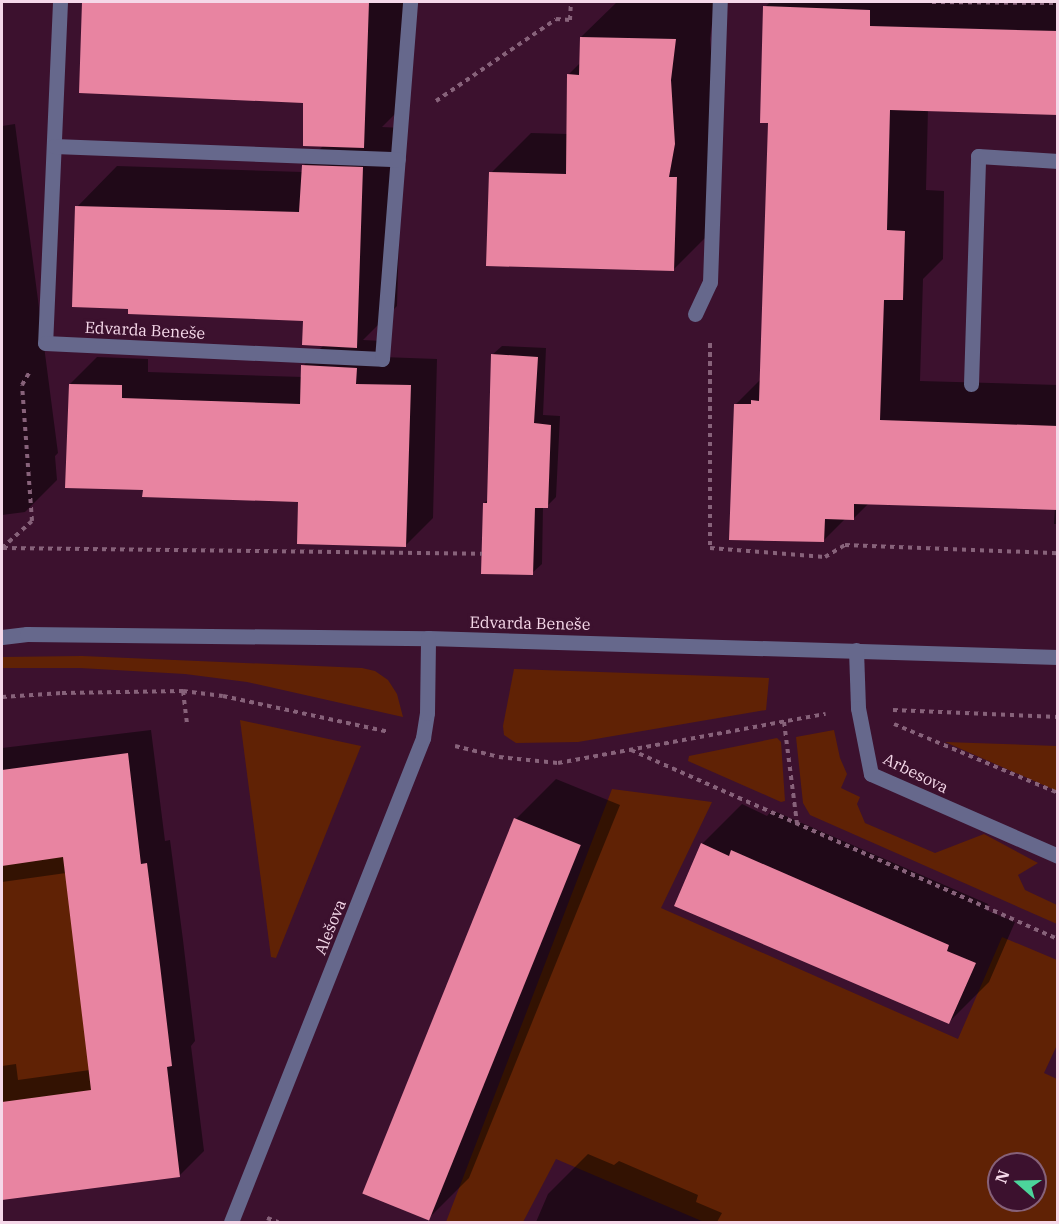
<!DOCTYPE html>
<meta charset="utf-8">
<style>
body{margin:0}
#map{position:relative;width:1059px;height:1224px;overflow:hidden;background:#3c112e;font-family:"IBM Plex Serif",serif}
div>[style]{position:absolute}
.green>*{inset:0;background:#602205}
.shadow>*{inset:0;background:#0007}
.building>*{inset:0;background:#e884a1;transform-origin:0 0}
.path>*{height:4px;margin-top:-2px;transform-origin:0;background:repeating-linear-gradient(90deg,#87627a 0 4.5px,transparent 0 9px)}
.minor>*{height:15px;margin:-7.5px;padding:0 7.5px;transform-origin:7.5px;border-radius:7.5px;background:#66688c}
span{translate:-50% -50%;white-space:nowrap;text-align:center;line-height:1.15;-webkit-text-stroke:6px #3c112e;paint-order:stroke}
.street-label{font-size:16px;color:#f5d8e9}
.frame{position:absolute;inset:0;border:3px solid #f5d8e9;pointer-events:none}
.north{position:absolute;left:987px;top:1152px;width:60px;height:60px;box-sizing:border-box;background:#3c112e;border:2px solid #866179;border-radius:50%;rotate:290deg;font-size:16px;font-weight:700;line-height:24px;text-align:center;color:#f5d8e9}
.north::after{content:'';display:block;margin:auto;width:21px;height:27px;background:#4cd49b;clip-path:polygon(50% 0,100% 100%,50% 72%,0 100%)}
</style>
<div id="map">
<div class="green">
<i style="clip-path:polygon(82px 656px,362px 668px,375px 671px,388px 680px,397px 694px,403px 717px,247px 682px,185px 674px,80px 668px,2px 668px,2px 657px)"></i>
<i style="clip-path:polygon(514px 669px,769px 678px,766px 710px,578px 742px,516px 743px,504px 735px,503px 726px)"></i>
<i style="clip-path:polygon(240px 720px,361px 746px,276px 958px,271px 957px)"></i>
<i style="clip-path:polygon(834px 730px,840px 758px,847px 774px,841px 788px,860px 797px,857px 804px,865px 823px,935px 853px,984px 834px,1038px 863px,1018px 875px,1025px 890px,1057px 905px,1057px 924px,810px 815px,803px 803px,796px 737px)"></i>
<i style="clip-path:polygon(777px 738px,781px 742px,785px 801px,781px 802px,688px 761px,689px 756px)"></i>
<i style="clip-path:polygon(945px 742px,1057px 746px,1057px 791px)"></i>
<i style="clip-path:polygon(evenodd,612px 789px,712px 802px,661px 908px,958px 1039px,1002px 937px,1057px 960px,1057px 1045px,1044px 1073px,1057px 1079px,1057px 1222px,704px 1222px,556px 1159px,523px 1222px,446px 1222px,612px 789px,999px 1164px,1035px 1164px,1035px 1200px,999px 1200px,999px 1164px)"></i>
<i style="clip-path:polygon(97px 842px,130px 1100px,2px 1102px,2px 866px)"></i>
</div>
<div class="shadow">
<i style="clip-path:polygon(84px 2px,407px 2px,403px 106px,382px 127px,402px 128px,397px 306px,363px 340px,383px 341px,382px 357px,437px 359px,433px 518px,406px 545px,299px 500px,145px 488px,70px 384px,97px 357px,148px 359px,148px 372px,303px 377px,303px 366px,324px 345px,304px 320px,129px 307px,77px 207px,117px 166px,303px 172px,303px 166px,324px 145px,304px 101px,81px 92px)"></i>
<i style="clip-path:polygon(617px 2px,715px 2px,710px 39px,715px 103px,713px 230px,673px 270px,491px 173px,531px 133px,568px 134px,568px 75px,581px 62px,581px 37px)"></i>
<i style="clip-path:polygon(770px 2px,1058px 2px,1058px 114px,928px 109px,926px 190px,944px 191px,943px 259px,923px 279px,920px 381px,1058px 385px,1058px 524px,1054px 524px,1055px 508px,869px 503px,853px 519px,846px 518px,823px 541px,736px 404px,761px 379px,770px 121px,765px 7px)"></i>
<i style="clip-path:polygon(15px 124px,58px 453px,55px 456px,57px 480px,25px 512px,2px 515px,2px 126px)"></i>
<i style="clip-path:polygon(502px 346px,546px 348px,543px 415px,560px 416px,556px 497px,547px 506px,543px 506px,542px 564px,532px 573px,484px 503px,489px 499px,492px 355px)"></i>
<i style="clip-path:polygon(151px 730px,165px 841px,170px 840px,183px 940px,195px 1041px,191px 1046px,204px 1151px,180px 1175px,2px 1198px,2px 1066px,16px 1064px,18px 1080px,90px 1070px,66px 873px,2px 882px,2px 748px)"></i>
<i style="clip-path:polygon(556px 779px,620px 805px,469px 1178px,429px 1218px,364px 1193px,516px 819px)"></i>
<i style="clip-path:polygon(742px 804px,767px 816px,772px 810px,988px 904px,986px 910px,1015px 922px,989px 982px,949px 1022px,702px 844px)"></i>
<i style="clip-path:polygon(588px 1154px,614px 1165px,619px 1161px,698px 1195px,696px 1202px,722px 1213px,717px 1222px,536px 1222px,548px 1194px)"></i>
</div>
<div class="building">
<i style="clip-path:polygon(82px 2px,369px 2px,364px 148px,303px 146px,303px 103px,79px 93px)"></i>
<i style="clip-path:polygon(763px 6px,870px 10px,870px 26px,1058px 31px,1058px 115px,890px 110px,887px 230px,905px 231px,903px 300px,884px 300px,880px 420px,1058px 426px,1058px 510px,854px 504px,854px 520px,825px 519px,824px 542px,729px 540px,734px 404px,751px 404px,751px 400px,759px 401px,768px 123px,760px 123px)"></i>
<i style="clip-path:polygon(580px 37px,676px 39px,671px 80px,675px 144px,669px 177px,677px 177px,674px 271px,486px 266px,489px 172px,566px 174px,567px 74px,579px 75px)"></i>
<i style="clip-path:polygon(302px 165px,363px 167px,357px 348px,302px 345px,303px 321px,128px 314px,128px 309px,72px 307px,75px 206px,299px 212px)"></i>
<i style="clip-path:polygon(491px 354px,538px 357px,534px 423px,551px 425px,548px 508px,535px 508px,533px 575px,481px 574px,483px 503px,487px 503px)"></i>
<i style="clip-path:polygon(301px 365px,357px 368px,356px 384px,411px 385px,406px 547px,297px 544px,298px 502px,142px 497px,143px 490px,65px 488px,69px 384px,122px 385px,122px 398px,300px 404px)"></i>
<i style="clip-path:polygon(128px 753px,141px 864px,147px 863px,160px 965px,172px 1066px,167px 1067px,180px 1177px,2px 1200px,2px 1102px,91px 1090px,63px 857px,2px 866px,2px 770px)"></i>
<i style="left:514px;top:818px;width:72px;height:405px;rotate:22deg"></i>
<i style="clip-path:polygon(701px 843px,729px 856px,731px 850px,949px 945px,947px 951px,976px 963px,949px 1024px,674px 906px)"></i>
</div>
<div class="path">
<i style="left:932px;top:2px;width:126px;rotate:0.5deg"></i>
<i style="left:436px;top:101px;width:145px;rotate:-34.3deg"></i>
<i style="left:556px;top:19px;width:14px;rotate:4deg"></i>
<i style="left:570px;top:20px;width:18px;rotate:-87deg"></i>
<i style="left:710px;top:343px;width:205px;rotate:90deg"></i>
<i style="left:710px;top:548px;width:115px;rotate:4.5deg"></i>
<i style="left:825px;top:557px;width:23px;rotate:-31deg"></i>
<i style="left:845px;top:545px;width:213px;rotate:2.2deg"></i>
<i style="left:2px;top:548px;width:40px;rotate:-42deg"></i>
<i style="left:32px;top:521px;width:136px;rotate:-94.2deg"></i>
<i style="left:22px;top:385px;width:16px;rotate:-60deg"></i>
<i style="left:3px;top:548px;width:479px;rotate:0.7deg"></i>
<i style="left:183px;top:691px;width:32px;rotate:83deg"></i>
<i style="left:2px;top:697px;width:60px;rotate:-3.8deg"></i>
<i style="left:62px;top:693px;width:121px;rotate:-0.9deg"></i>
<i style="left:183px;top:691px;width:40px;rotate:7.1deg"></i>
<i style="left:223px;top:696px;width:170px;rotate:12.2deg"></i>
<i style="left:893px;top:710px;width:165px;rotate:2.4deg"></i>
<i style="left:784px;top:722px;width:102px;rotate:82.7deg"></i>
<i style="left:894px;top:724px;width:178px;rotate:22.8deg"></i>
<i style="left:455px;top:746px;width:45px;rotate:14deg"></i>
<i style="left:499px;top:757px;width:59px;rotate:5.8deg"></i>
<i style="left:558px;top:763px;width:272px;rotate:-10.4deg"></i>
<i style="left:631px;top:750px;width:467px;rotate:23.9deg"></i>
<i style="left:267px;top:1218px;width:12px;rotate:20deg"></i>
</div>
<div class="minor">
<i style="left:60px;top:2px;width:341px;rotate:92.5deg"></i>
<i style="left:45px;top:343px;width:337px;rotate:2.7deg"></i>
<i style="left:382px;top:359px;width:358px;rotate:-85.5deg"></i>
<i style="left:54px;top:146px;width:344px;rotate:2.2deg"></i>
<i style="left:695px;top:314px;width:35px;rotate:-65deg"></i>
<i style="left:710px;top:282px;width:280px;rotate:-88deg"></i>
<i style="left:971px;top:384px;width:228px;rotate:-88.2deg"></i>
<i style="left:978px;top:156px;width:80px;rotate:3.6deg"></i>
<i style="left:2px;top:637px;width:25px;rotate:-7deg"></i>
<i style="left:27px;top:634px;width:401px;rotate:0.6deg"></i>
<i style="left:428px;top:638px;width:630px;rotate:1.73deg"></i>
<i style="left:856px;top:650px;width:58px;rotate:88deg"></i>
<i style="left:858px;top:708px;width:67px;rotate:78.9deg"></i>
<i style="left:871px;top:774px;width:204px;rotate:23.7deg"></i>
<i style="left:231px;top:1222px;width:521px;rotate:-68.36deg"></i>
<i style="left:423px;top:738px;width:25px;rotate:-81deg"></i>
<i style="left:427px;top:713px;width:75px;rotate:-89.2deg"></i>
</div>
<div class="street-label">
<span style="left:145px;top:330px;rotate:3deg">Edvarda Beneše</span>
<span style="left:530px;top:623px;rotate:1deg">Edvarda Beneše</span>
<span style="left:916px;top:773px;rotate:26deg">Arbesova</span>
<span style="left:330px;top:927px;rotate:-68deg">Alešova</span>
</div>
<div class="frame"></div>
<div class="north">N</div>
</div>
